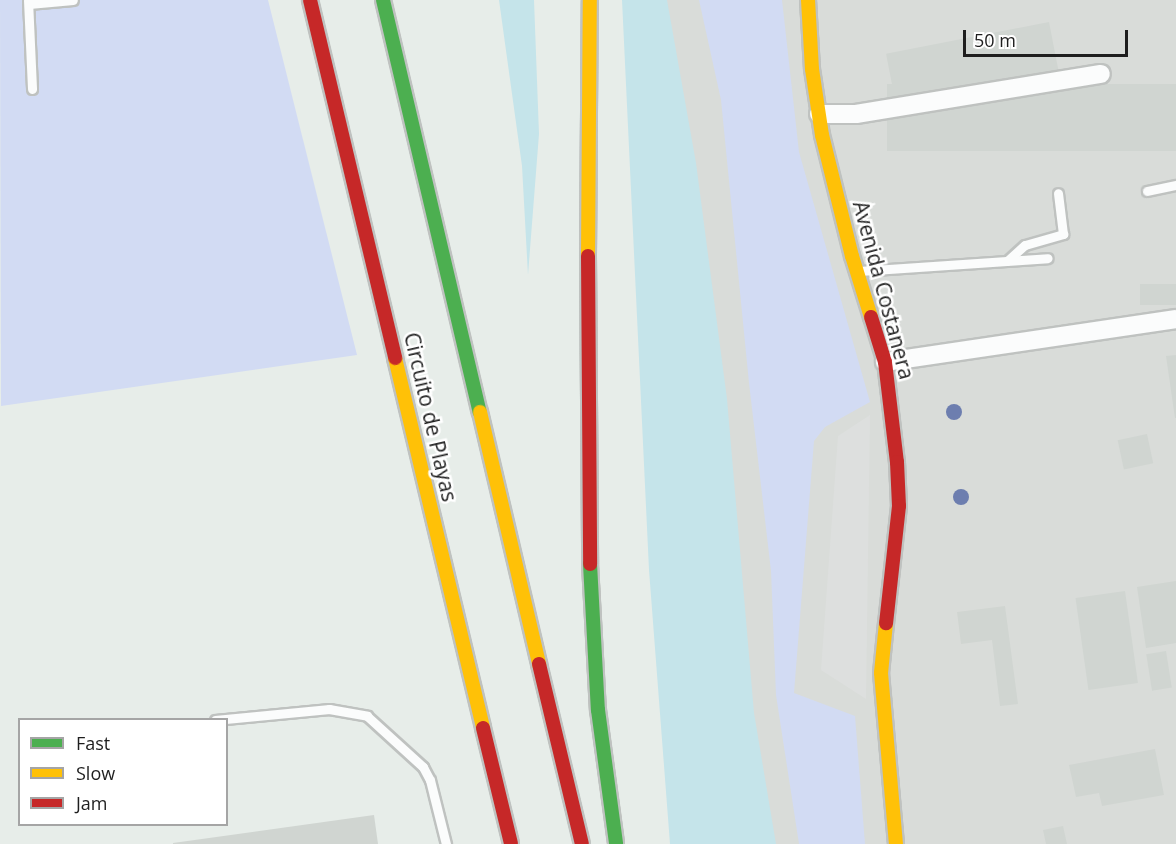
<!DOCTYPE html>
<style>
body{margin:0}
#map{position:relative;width:1176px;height:844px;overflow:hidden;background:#e7ede9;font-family:"Open Sans",sans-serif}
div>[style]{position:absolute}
.residential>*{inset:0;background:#d9dcd9}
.grass>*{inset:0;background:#c5e4ea}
.park>*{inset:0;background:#d2dbf3}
.parking>*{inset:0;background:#dddfde}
.building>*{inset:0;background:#d0d5d1;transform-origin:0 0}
.roads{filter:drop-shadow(2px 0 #bfc2c0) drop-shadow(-2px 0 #bfc2c0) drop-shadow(0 2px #bfc2c0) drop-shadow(0 -2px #bfc2c0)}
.lane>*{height:9px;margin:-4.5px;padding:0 4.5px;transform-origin:4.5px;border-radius:4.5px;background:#fbfcfc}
.street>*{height:18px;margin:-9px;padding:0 9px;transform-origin:9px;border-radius:9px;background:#fbfcfc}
.fast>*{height:14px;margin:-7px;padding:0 7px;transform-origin:7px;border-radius:7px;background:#4caf50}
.slow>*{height:14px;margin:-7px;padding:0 7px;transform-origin:7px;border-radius:7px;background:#ffc107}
.jam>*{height:14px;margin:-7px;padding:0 7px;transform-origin:7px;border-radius:7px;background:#c62828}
.trees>*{width:16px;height:16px;margin:-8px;border-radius:50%;background:#6d7eaf}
span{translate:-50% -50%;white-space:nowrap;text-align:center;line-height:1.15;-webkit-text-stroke:5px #fff;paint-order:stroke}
.street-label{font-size:21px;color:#1e1e1e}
.legend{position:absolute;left:18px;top:718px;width:210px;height:108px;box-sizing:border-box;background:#fff;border:2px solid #a5a5a5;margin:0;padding:8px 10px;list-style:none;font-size:18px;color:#1e1e1e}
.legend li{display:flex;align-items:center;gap:12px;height:30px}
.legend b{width:30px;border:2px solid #a5a5a5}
.scale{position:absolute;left:963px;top:30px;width:165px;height:27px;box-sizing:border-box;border:3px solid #1e1e1e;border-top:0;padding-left:8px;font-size:18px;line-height:21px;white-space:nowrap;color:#1e1e1e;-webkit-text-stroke:4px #fff;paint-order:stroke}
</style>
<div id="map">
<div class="residential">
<i style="clip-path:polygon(644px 0,1176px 0,1176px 844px,727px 844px)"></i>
</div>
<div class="grass">
<i style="clip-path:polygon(499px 0,534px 0,539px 134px,528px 275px,522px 166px)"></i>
<i style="clip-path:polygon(622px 0,667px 0,696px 163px,727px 399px,754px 713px,776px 844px,670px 844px,649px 570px)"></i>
</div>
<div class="park">
<i style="clip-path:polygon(0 0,268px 0,357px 355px,1px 406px)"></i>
<i style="clip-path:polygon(699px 0,782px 0,799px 152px,870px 402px,825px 427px,814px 441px,794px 693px,855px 716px,865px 844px,799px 844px,776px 695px,771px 571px,749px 383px,721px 100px)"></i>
</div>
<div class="parking">
<i style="clip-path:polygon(870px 415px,866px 699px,821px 670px,838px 436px)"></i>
</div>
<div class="building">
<i style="left:1049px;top:22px;width:54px;height:166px;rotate:79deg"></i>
<i style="left:1176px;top:84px;width:67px;height:289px;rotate:90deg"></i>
<i style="left:1176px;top:284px;width:21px;height:36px;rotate:90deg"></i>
<i style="clip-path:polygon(1176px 355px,1176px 418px,1175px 418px,1166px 356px)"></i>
<i style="left:1147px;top:434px;width:30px;height:30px;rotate:78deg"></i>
<i style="clip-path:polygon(1176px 581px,1176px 643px,1146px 648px,1137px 587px)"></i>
<i style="left:1125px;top:591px;width:93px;height:50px;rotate:82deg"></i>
<i style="clip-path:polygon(1005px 606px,1018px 704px,1000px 706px,992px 640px,961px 644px,957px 612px)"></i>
<i style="left:1166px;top:651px;width:37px;height:20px;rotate:81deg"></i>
<i style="clip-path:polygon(1155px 749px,1164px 795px,1102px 806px,1099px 793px,1076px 797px,1069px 765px)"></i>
<i style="clip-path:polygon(374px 815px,378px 844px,173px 844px,173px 843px)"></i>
<i style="clip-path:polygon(1063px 826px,1067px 844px,1046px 844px,1043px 830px)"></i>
</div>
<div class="roads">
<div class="lane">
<i style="left:28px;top:0;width:89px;rotate:87.4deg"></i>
<i style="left:29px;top:4px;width:44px;rotate:-5.2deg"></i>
<i style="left:1147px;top:191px;width:30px;rotate:-12deg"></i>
<i style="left:1007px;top:261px;width:24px;rotate:-42deg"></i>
<i style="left:1025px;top:245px;width:40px;rotate:-16deg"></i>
<i style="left:1063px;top:234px;width:41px;rotate:-97deg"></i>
<i style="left:859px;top:271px;width:189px;rotate:-3.9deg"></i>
<i style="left:215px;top:720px;width:115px;rotate:-5.5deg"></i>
<i style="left:329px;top:709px;width:39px;rotate:10deg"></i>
<i style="left:367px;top:716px;width:76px;rotate:42.3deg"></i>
<i style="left:423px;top:767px;width:15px;rotate:62deg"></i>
<i style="left:430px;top:780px;width:66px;rotate:76deg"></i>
</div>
<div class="street">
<i style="left:819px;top:114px;width:37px"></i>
<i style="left:856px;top:114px;width:248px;rotate:-9.3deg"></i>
<i style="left:885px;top:362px;width:294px;rotate:-8.4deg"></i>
</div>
<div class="fast">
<i style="left:383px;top:0;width:423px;rotate:76.8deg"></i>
<i style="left:590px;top:564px;width:146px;rotate:86.9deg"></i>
<i style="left:598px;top:710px;width:135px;rotate:82.3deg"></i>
</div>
<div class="slow">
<i style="left:808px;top:0;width:69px;rotate:86.7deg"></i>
<i style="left:812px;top:69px;width:67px;rotate:81.4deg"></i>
<i style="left:822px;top:135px;width:125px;rotate:76.1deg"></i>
<i style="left:852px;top:256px;width:64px;rotate:72.7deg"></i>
<i style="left:588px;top:256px;width:256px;rotate:-89.6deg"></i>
<i style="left:395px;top:358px;width:380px;rotate:76.6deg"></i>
<i style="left:480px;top:412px;width:259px;rotate:76.8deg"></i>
<i style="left:886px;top:623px;width:50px;rotate:95.7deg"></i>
<i style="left:881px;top:673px;width:172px;rotate:85deg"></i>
</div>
<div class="jam">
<i style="left:310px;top:0;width:368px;rotate:76.6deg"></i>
<i style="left:588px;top:256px;width:308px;rotate:89.6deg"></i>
<i style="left:871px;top:317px;width:47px;rotate:72.7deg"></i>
<i style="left:885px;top:362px;width:101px;rotate:83.2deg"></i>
<i style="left:897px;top:462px;width:44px;rotate:87.4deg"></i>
<i style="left:899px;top:506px;width:118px;rotate:96.3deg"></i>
<i style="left:539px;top:664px;width:185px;rotate:76.6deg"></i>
<i style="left:483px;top:728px;width:119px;rotate:76.4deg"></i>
</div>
</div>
<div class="trees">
<i style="left:954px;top:412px"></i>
<i style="left:961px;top:497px"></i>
</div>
<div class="street-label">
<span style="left:884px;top:290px;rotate:75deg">Avenida Costanera</span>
<span style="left:431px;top:417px;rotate:77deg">Circuito de Playas</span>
</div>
<ul class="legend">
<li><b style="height:8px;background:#4caf50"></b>Fast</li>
<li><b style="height:8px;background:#ffc107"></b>Slow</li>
<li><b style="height:8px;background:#c62828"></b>Jam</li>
</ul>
<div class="scale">50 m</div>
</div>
